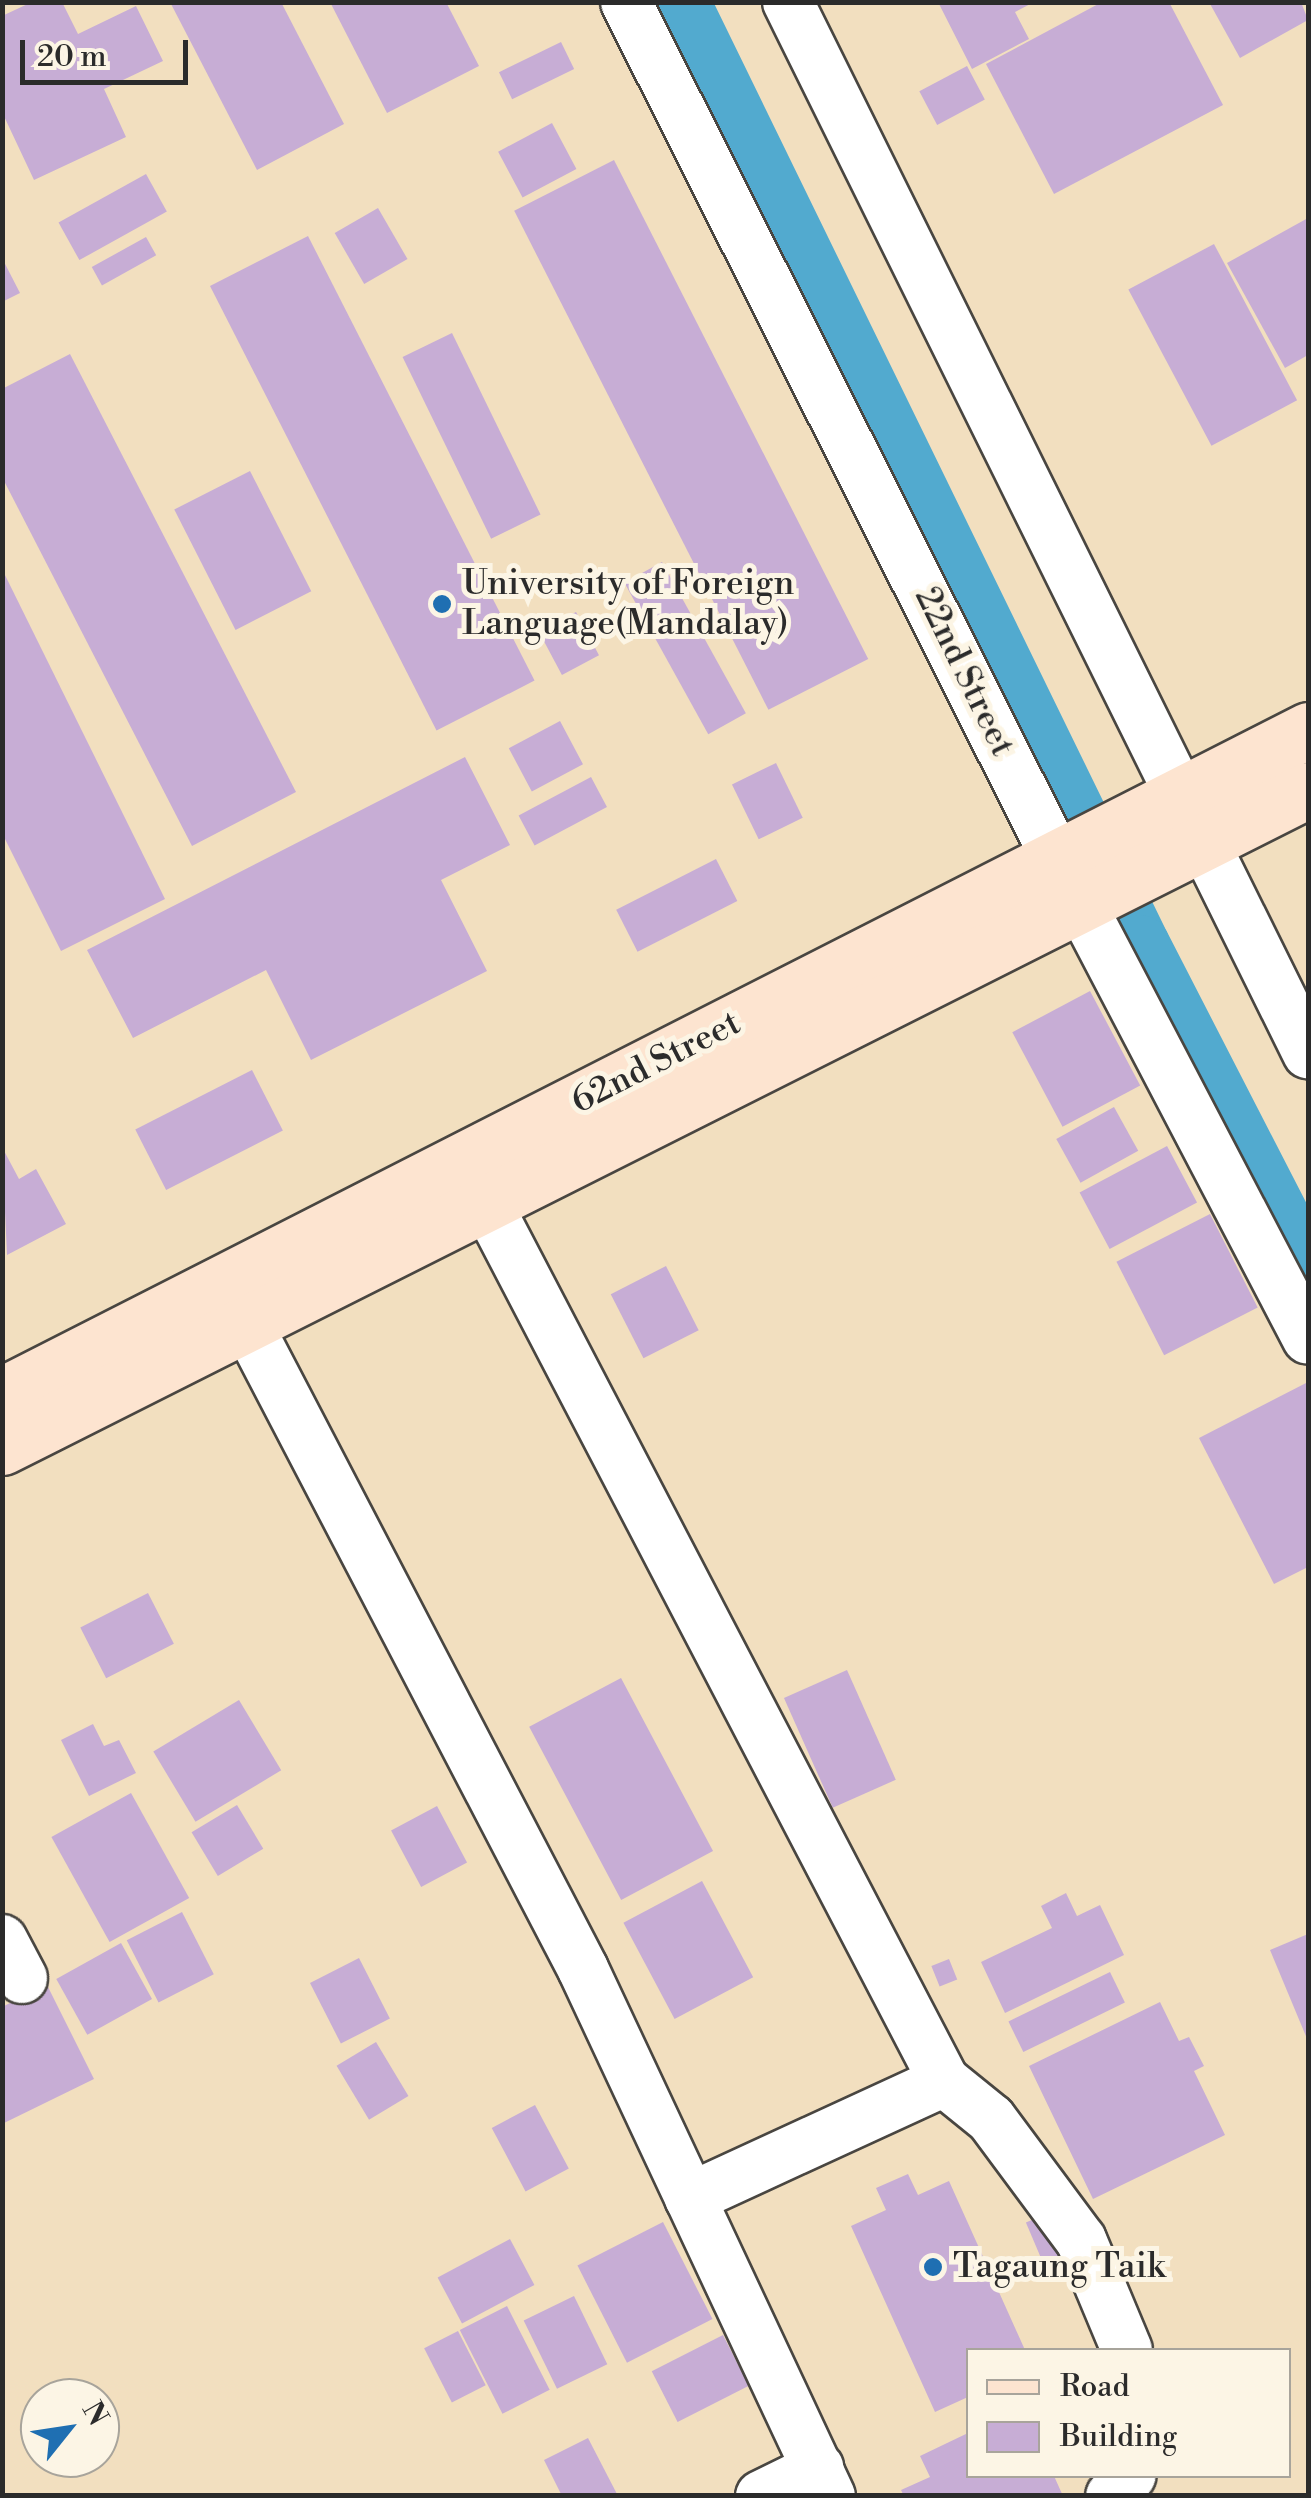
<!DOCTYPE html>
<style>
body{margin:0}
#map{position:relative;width:1311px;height:2498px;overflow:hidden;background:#f2dfbf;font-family:"Libre Bodoni",serif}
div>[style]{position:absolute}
.canal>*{height:60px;margin:-30px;padding:0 30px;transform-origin:30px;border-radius:30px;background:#52aacf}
.building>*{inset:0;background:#c7add5;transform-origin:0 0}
.roads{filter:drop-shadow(2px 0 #494641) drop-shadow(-2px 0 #494641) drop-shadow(0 2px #494641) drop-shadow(0 -2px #494641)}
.street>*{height:50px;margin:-25px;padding:0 25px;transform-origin:25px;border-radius:25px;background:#fff}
.secondary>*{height:55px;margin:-27.5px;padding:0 27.5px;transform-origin:27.5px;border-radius:27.5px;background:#fde4d0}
.dots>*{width:28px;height:28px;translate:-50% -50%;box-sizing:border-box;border:5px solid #fcf5e5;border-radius:50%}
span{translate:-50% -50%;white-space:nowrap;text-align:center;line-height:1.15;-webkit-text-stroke:10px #fcf5e5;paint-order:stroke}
.poi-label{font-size:35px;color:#2b2b2b}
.left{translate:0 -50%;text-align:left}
.street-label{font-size:35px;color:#2b2b2b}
.frame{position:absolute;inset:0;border:5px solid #2b2b2b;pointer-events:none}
.legend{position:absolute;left:966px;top:2348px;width:325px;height:130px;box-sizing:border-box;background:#fcf5e5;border:2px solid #a8a49b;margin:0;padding:12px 18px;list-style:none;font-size:30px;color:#2b2b2b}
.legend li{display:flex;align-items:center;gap:20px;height:50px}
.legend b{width:50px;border:2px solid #a8a49b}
.north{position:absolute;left:20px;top:2378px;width:100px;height:100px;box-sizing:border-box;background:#fcf5e5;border:2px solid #a8a49b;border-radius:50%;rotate:60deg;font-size:28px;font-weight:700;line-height:40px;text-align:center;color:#2b2b2b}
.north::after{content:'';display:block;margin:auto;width:35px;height:45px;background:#1f6fb2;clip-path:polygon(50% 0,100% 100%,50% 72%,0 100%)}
.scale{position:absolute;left:20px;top:40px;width:168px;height:45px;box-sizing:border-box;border:5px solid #2b2b2b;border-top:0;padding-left:12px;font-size:30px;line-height:35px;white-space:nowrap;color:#2b2b2b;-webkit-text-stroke:8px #fcf5e5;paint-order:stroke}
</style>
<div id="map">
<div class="canal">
<i style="left:680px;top:2px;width:1049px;rotate:64deg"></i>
<i style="left:1140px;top:945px;width:368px;rotate:62.8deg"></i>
</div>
<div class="building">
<i style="clip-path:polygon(32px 2px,62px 2px,78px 34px,136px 6px,163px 61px,104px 89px,126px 137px,34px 180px,2px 112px,2px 16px)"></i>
<i style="clip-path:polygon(170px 2px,281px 2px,344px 124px,257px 170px)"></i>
<i style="clip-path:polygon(330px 2px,446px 2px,479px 66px,387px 113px)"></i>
<i style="clip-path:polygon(938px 2px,1034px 2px,1015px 12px,1029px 39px,972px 69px)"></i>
<i style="clip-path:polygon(1102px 2px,1169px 2px,1223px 105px,1054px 194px,986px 64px)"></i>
<i style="clip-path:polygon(1209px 2px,1301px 2px,1308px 20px,1240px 58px)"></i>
<i style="left:561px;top:42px;width:30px;height:69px;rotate:64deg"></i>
<i style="left:967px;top:66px;width:38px;height:54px;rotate:62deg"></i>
<i style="left:552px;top:123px;width:52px;height:61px;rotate:62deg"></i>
<i style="left:614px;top:160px;width:560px;height:112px;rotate:63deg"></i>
<i style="left:146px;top:174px;width:43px;height:100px;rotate:61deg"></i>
<i style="left:378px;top:208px;width:59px;height:50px;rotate:60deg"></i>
<i style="clip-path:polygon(1308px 218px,1308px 355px,1285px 368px,1227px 263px)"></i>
<i style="left:308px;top:236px;width:499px;height:110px;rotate:63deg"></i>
<i style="left:146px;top:237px;width:21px;height:62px;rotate:61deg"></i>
<i style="left:1214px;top:244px;width:177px;height:97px;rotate:62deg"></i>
<i style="clip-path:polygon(2px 258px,20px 293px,2px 302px)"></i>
<i style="left:452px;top:333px;width:202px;height:55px;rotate:64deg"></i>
<i style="clip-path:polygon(70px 354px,296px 792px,192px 846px,2px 477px,2px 389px)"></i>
<i style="left:250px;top:471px;width:135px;height:85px;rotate:63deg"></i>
<i style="left:662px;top:562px;width:173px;height:43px;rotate:61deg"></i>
<i style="clip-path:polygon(2px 569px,165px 899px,61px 951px,2px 833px)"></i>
<i style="left:576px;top:612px;width:49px;height:42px;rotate:62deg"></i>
<i style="left:560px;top:721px;width:49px;height:58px;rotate:62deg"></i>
<i style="clip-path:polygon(465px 757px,510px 845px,441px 880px,487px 971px,311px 1060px,266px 970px,133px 1038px,87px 950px)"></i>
<i style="left:776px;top:763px;width:61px;height:49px;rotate:64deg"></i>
<i style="left:591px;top:777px;width:34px;height:82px;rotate:62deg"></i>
<i style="left:716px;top:859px;width:47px;height:112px;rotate:63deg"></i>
<i style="left:1090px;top:991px;width:107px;height:88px;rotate:62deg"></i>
<i style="left:252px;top:1070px;width:68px;height:131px;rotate:63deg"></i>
<i style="left:1114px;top:1107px;width:50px;height:66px;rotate:61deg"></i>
<i style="left:1167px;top:1146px;width:64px;height:99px;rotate:62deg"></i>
<i style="clip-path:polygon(2px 1147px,19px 1179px,36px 1169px,66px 1224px,7px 1255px)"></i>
<i style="left:1210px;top:1214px;width:105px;height:105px;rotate:63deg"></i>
<i style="left:666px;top:1266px;width:72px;height:62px;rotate:63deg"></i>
<i style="clip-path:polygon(1308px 1382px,1308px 1567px,1274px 1584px,1199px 1438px)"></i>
<i style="left:148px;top:1593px;width:57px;height:76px;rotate:63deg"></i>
<i style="left:847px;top:1670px;width:120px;height:69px;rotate:66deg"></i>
<i style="left:621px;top:1678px;width:196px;height:104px;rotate:62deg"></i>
<i style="left:239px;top:1700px;width:82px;height:100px;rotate:59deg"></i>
<i style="clip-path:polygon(93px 1724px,104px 1746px,119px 1740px,136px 1773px,89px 1796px,61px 1740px)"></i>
<i style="left:131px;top:1793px;width:120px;height:91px;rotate:61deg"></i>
<i style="left:237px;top:1805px;width:51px;height:53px;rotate:59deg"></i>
<i style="left:437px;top:1806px;width:64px;height:52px;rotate:62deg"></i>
<i style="left:702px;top:1881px;width:109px;height:89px;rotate:62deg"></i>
<i style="clip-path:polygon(1066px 1893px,1077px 1916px,1100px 1905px,1124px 1955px,1005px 2013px,981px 1962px,1052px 1928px,1041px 1906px)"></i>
<i style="left:182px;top:1912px;width:70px;height:62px;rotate:63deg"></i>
<i style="clip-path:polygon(1308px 1934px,1308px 2041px,1270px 1950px)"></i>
<i style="left:121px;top:1943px;width:64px;height:74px;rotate:61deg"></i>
<i style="left:359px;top:1958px;width:68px;height:55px;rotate:63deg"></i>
<i style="left:949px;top:1959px;width:22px;height:19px;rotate:68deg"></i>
<i style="left:1110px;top:1972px;width:34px;height:113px;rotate:64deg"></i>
<i style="clip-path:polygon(47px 1985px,94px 2079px,2px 2124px,2px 2007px)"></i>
<i style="clip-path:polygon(1160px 2002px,1179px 2041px,1189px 2037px,1204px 2066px,1194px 2071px,1225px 2135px,1093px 2199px,1029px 2066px)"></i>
<i style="left:376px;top:2042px;width:63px;height:46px;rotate:59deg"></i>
<i style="left:535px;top:2105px;width:72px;height:49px;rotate:62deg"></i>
<i style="clip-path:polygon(908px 2174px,918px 2195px,949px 2181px,1025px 2350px,968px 2350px,968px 2397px,935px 2412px,851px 2226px,886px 2210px,876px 2188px)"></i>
<i style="left:1048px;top:2213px;width:44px;height:24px;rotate:67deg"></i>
<i style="left:663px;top:2222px;width:109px;height:96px;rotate:63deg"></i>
<i style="left:510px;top:2239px;width:52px;height:82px;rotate:62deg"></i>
<i style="left:574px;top:2296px;width:76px;height:56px;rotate:64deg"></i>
<i style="left:507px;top:2306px;width:94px;height:53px;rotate:63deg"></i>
<i style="left:458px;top:2331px;width:61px;height:38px;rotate:63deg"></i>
<i style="left:723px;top:2335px;width:57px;height:80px;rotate:63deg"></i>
<i style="clip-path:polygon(968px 2433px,968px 2476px,1054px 2476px,1063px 2496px,904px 2496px,901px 2490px,930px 2477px,920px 2456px)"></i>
<i style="clip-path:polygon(588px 2438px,618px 2496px,562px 2496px,544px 2460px)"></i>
</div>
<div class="roads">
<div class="street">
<i style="left:626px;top:2px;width:962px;rotate:63.3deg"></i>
<i style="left:1058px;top:861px;width:539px;rotate:62.39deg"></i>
<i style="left:788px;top:2px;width:1173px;rotate:63.68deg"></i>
<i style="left:467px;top:1166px;width:1032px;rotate:62.47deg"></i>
<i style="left:944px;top:2081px;width:60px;rotate:39deg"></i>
<i style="left:991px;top:2119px;width:151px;rotate:53.4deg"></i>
<i style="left:1081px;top:2240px;width:119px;rotate:67.3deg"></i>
<i style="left:247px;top:1324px;width:727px;rotate:62.48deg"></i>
<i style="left:583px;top:1969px;width:582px;rotate:64.89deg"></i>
<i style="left:2px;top:1940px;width:43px;rotate:62.2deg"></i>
<i style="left:690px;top:2198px;width:280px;rotate:-24.7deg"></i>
<i style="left:761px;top:2496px;width:64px;rotate:-26.2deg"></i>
<i style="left:1111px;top:2496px;width:28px;rotate:-46deg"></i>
</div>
<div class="secondary">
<i style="left:2px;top:1395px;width:1466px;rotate:-26.98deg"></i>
<i style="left:2px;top:1447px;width:1462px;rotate:-26.71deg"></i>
</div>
</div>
<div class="dots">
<i style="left:442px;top:604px;background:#1f6fb2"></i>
<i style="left:933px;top:2267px;background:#1f6fb2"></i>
</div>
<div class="poi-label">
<span class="left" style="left:462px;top:604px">University of Foreign<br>Language(Mandalay)</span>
<span class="left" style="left:953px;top:2267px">Tagaung Taik</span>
</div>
<div class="street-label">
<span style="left:964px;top:672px;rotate:64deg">22nd Street</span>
<span style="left:656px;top:1063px;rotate:-27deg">62nd Street</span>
</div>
<div class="frame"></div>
<ul class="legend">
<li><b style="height:12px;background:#fde4d0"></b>Road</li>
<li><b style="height:28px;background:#c7add5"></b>Building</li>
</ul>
<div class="north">N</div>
<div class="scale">20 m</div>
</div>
